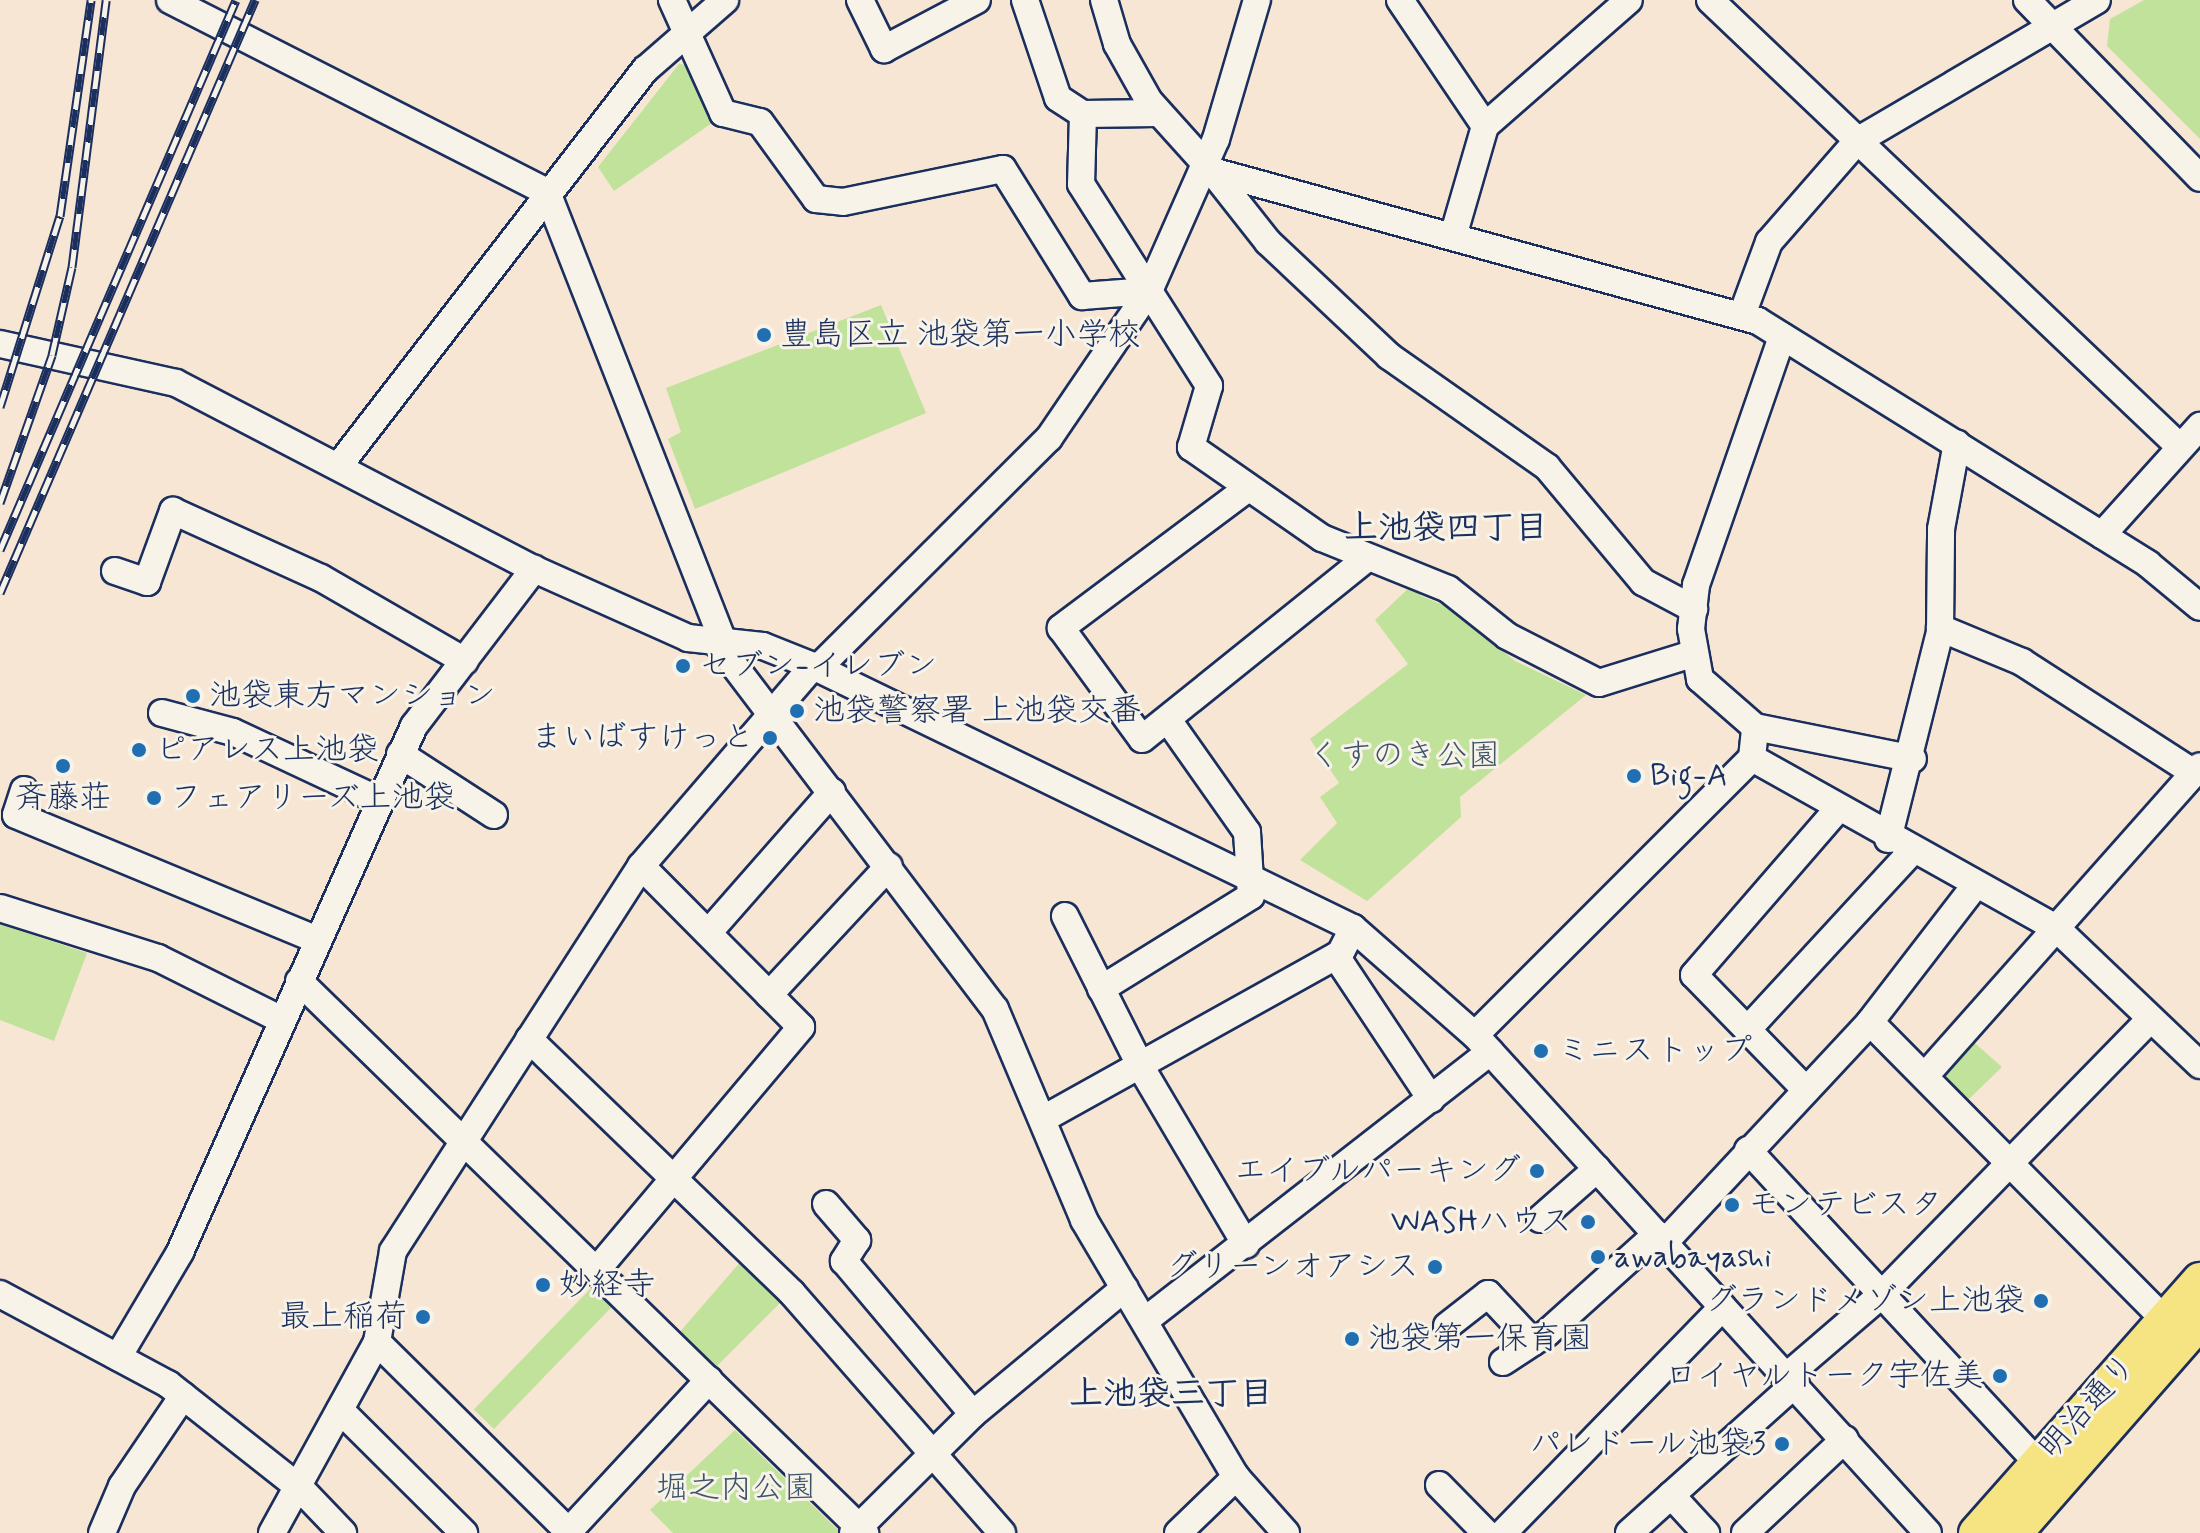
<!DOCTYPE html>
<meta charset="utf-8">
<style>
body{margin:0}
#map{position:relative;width:2200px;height:1533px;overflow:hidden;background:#f8e6d5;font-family:Mynerve,"Klee One",sans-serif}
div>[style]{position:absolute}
.green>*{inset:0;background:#c1e29b;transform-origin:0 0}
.roads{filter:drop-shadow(2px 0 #1b2f5e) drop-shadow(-2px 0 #1b2f5e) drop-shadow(0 2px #1b2f5e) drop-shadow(0 -2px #1b2f5e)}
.minor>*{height:26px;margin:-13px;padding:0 13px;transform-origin:13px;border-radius:13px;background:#f7f3e8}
.major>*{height:34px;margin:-17px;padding:0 17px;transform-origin:17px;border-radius:17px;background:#f6e381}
.rail>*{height:9px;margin-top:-4.5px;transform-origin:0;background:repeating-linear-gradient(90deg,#f7f3e8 0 18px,#1b2f5e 0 36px);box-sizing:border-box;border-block:2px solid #1b2f5e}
.dots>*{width:22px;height:22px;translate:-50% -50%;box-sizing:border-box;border:4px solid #f7f3e8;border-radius:50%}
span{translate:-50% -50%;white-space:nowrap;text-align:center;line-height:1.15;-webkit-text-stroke:6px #f7f3e8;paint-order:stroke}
.poi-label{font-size:32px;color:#1b2f5e}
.left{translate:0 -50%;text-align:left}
.right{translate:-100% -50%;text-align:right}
.park-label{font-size:32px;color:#3c536a}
.street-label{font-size:32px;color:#1b2f5e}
.neighbourhood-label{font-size:34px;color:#1b2f5e;font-weight:700}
</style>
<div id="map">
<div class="green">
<i style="clip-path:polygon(2144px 0,2200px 0,2200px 139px,2107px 46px,2110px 19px)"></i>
<i style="clip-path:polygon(679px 64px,688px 65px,712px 123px,614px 191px,598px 167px)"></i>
<i style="clip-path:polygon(881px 305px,926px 413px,695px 509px,668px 439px,681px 432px,666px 388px)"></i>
<i style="clip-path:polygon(1414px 583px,1421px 596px,1448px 607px,1515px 661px,1586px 695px,1460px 797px,1461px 817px,1367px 901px,1300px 860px,1337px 823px,1320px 797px,1339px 783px,1310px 739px,1408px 664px,1375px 620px)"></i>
<i style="clip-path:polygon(0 924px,87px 953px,54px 1041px,0 1020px)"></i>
<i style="clip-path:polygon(1970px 1039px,2002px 1067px,1967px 1101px,1940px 1071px)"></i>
<i style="clip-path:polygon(742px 1260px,786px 1297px,714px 1369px,678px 1334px)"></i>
<i style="left:594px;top:1285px;width:28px;height:173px;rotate:44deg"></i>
<i style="clip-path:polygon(735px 1430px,841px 1533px,673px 1533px,650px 1510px)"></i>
</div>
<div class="roads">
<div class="minor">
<i style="left:170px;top:0;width:423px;rotate:27deg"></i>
<i style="left:547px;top:192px;width:482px;rotate:68.6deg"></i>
<i style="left:672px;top:0;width:124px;rotate:65.7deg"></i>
<i style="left:723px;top:113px;width:38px;rotate:14deg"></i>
<i style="left:760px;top:122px;width:95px;rotate:54deg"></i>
<i style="left:816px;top:199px;width:27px;rotate:6deg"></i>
<i style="left:843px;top:202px;width:163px;rotate:-11.7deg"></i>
<i style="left:1003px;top:169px;width:150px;rotate:58.1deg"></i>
<i style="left:1082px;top:296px;width:67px;rotate:-4.3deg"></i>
<i style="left:1149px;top:291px;width:166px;rotate:-66.2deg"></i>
<i style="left:1216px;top:139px;width:145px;rotate:-73.6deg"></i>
<i style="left:860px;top:0;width:55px;rotate:63.9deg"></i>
<i style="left:884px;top:49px;width:105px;rotate:-27.8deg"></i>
<i style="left:1025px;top:0;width:103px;rotate:71.4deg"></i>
<i style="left:1058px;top:98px;width:30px;rotate:33deg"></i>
<i style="left:1083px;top:114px;width:74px;rotate:-0.8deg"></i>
<i style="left:1104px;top:0;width:46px;rotate:73.5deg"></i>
<i style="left:1117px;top:44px;width:65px;rotate:60.7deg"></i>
<i style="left:1149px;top:101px;width:94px;rotate:48deg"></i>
<i style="left:1212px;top:171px;width:566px;rotate:15.36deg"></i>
<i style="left:1758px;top:321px;width:460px;rotate:31.9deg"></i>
<i style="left:2148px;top:564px;width:67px;rotate:39.6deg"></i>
<i style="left:1400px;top:0;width:152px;rotate:56deg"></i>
<i style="left:1710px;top:0;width:647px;rotate:43.56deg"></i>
<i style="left:2027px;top:0;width:248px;rotate:45.8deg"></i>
<i style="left:1083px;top:114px;width:70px;rotate:91.6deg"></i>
<i style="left:1081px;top:184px;width:239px;rotate:57.6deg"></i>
<i style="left:1209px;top:386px;width:64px;rotate:106.4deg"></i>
<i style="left:1191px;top:447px;width:160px;rotate:34.8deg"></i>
<i style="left:1322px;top:538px;width:136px;rotate:22deg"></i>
<i style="left:1448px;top:589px;width:75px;rotate:38.5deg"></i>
<i style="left:1507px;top:636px;width:103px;rotate:27.1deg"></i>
<i style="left:1599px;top:683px;width:97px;rotate:-17.3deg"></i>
<i style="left:1212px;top:171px;width:90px;rotate:51.7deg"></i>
<i style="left:1268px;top:242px;width:166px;rotate:43.3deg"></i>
<i style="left:1389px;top:356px;width:193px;rotate:35.1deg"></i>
<i style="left:1547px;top:467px;width:150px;rotate:50.1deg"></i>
<i style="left:1643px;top:582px;width:58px;rotate:27.9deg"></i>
<i style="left:1454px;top:233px;width:111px;rotate:-73.8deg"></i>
<i style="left:1485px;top:126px;width:191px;rotate:-41.2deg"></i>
<i style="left:1742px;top:315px;width:78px;rotate:-69.7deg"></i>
<i style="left:1769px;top:242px;width:134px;rotate:-48.9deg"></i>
<i style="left:1857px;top:141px;width:278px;rotate:-30.4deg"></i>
<i style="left:0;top:344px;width:180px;rotate:12.5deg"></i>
<i style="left:176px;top:383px;width:403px;rotate:27.5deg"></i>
<i style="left:534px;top:569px;width:169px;rotate:24.1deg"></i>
<i style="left:688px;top:638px;width:75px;rotate:6.1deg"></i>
<i style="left:763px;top:646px;width:54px;rotate:21.8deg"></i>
<i style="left:813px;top:666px;width:600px;rotate:25.88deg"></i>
<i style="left:1353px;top:928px;width:162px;rotate:41.3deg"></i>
<i style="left:1475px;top:1035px;width:673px;rotate:47.71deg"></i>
<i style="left:341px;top:463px;width:498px;rotate:-52.3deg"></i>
<i style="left:646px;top:69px;width:105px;rotate:-41.1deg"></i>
<i style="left:1248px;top:488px;width:234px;rotate:143.2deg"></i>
<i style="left:1061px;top:628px;width:137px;rotate:53.9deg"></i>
<i style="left:1142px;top:739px;width:287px;rotate:-38.8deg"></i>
<i style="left:2102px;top:535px;width:147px;rotate:-48deg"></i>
<i style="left:115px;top:571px;width:34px;rotate:19deg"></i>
<i style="left:147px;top:582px;width:76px;rotate:-69.9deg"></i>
<i style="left:173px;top:511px;width:162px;rotate:24.4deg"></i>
<i style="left:321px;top:578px;width:166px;rotate:30deg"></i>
<i style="left:1940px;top:628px;width:89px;rotate:22.5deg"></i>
<i style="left:2022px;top:662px;width:205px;rotate:32.8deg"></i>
<i style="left:717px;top:643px;width:460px;rotate:52.8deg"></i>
<i style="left:995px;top:1009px;width:229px;rotate:67.1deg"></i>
<i style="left:1084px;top:1220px;width:299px;rotate:59.4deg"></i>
<i style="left:1236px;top:1477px;width:75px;rotate:48.2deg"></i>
<i style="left:818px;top:668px;width:326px;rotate:-44.9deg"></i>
<i style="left:1049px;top:438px;width:178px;rotate:-55.8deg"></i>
<i style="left:162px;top:713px;width:73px;rotate:15deg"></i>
<i style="left:233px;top:732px;width:160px;rotate:25.1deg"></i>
<i style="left:1755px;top:727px;width:161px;rotate:11.4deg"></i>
<i style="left:400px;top:754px;width:112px;rotate:33deg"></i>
<i style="left:1752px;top:758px;width:347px;rotate:29.2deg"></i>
<i style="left:2055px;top:927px;width:200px;rotate:43.6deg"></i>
<i style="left:24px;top:790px;width:26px;rotate:108deg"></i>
<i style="left:16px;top:815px;width:327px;rotate:22.5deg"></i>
<i style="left:1888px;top:839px;width:213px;rotate:-75.9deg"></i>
<i style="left:1940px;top:632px;width:103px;rotate:-89.4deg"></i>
<i style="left:1941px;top:529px;width:87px;rotate:-79.5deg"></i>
<i style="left:0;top:908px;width:166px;rotate:17.6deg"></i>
<i style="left:158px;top:958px;width:139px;rotate:26.6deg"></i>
<i style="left:1065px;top:916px;width:171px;rotate:63.3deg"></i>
<i style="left:1142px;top:1069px;width:204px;rotate:59.4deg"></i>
<i style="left:708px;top:933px;width:188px;rotate:-48.7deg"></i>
<i style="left:1336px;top:956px;width:172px;rotate:56.4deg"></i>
<i style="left:299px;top:981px;width:791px;rotate:44.28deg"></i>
<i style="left:1101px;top:989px;width:176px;rotate:-31.8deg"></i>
<i style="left:1251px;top:896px;width:64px;rotate:-93.6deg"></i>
<i style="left:1247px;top:832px;width:137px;rotate:-125.2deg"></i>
<i style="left:769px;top:995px;width:176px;rotate:-47.1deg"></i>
<i style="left:1870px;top:1022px;width:419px;rotate:45.3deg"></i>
<i style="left:1747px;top:1030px;width:242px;rotate:-47.3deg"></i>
<i style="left:1475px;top:1035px;width:392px;rotate:-45deg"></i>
<i style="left:1752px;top:758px;width:31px;rotate:-84deg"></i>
<i style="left:1755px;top:727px;width:73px;rotate:-138.9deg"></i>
<i style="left:1700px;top:679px;width:51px;rotate:-100.2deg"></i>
<i style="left:1691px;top:629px;width:44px;rotate:-83.5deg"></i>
<i style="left:1696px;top:585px;width:263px;rotate:-70.9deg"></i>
<i style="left:529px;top:1039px;width:366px;rotate:44deg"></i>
<i style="left:792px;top:1293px;width:319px;rotate:48.8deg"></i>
<i style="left:1925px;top:1076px;width:414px;rotate:-48.4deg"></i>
<i style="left:1805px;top:1089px;width:159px;rotate:-134.2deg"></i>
<i style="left:1694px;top:975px;width:217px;rotate:-49.1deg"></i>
<i style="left:1043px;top:1119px;width:340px;rotate:-29.1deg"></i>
<i style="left:1340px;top:954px;width:29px;rotate:-63deg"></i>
<i style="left:1748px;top:1150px;width:427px;rotate:47.2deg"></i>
<i style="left:826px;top:1204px;width:48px;rotate:49.3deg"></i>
<i style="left:857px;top:1240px;width:25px;rotate:122deg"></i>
<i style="left:844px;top:1261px;width:200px;rotate:49.9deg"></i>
<i style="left:1540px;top:1219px;width:76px;rotate:-41.3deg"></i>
<i style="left:1665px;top:1242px;width:301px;rotate:-47deg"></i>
<i style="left:1870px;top:1022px;width:170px;rotate:-52.4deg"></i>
<i style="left:595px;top:1272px;width:320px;rotate:-49.9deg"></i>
<i style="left:801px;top:1027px;width:227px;rotate:-134.8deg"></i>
<i style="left:0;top:1294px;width:191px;rotate:28.2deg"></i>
<i style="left:168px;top:1384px;width:169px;rotate:38.3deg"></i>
<i style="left:301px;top:1489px;width:61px;rotate:46.3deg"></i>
<i style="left:1147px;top:1319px;width:435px;rotate:-37.9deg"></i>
<i style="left:1447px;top:1326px;width:52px;rotate:-38deg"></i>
<i style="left:1488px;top:1294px;width:66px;rotate:46.8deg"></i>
<i style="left:377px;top:1342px;width:272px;rotate:44.7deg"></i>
<i style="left:118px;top:1357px;width:122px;rotate:-59.4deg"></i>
<i style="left:180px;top:1252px;width:576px;rotate:-66.02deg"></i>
<i style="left:414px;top:726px;width:198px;rotate:-52.6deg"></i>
<i style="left:1503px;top:1362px;width:53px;rotate:-33.4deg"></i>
<i style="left:1547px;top:1333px;width:148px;rotate:-42deg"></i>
<i style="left:1788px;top:1375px;width:123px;rotate:-40.7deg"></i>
<i style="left:1881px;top:1295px;width:384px;rotate:-45.7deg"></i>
<i style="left:340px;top:1410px;width:175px;rotate:44.8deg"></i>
<i style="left:1439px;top:1485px;width:67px;rotate:45.6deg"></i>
<i style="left:1671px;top:1495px;width:52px;rotate:47.4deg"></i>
<i style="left:569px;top:1531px;width:206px;rotate:-47.2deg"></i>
<i style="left:102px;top:1533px;width:51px;rotate:-66.9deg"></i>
<i style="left:122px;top:1486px;width:109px;rotate:-55.9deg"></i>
<i style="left:272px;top:1533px;width:218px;rotate:-61.2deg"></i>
<i style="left:377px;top:1342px;width:92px;rotate:-80deg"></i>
<i style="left:393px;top:1251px;width:458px;rotate:-57.2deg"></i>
<i style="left:641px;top:866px;width:264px;rotate:-49.3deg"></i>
<i style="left:853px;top:1533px;width:169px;rotate:-44.8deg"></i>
<i style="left:973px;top:1414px;width:197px;rotate:-39.7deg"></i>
<i style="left:1178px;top:1533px;width:81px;rotate:-44deg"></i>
<i style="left:1503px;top:1533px;width:315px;rotate:-45.8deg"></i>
<i style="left:1629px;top:1533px;width:224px;rotate:-41.9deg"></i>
<i style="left:1745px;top:1533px;width:137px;rotate:-43.2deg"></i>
</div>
<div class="major">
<i style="left:1976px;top:1533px;width:338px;rotate:-48.5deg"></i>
<i style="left:2015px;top:1533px;width:281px;rotate:-48.8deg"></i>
</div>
</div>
<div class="rail">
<i style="left:0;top:407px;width:200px;rotate:-72.6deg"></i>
<i style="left:60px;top:216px;width:218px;rotate:-81.8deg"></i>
<i style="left:0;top:503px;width:157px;rotate:-70.6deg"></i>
<i style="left:52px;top:355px;width:90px;rotate:-77.2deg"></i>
<i style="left:72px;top:267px;width:269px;rotate:-82.7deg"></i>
<i style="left:0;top:550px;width:598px;rotate:-66.78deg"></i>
<i style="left:0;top:593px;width:646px;rotate:-66.73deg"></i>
</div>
<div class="dots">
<i style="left:764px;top:335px;background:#1f6fb2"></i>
<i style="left:683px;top:666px;background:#1f6fb2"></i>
<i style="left:193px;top:696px;background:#1f6fb2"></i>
<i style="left:797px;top:711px;background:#1f6fb2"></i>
<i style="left:770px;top:738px;background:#1f6fb2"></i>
<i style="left:139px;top:750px;background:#1f6fb2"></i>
<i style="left:63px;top:766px;background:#1f6fb2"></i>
<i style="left:1634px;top:776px;background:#1f6fb2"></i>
<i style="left:154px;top:798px;background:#1f6fb2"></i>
<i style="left:1541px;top:1051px;background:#1f6fb2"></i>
<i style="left:1537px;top:1171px;background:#1f6fb2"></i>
<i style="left:1732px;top:1205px;background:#1f6fb2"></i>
<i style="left:1588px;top:1222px;background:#1f6fb2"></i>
<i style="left:1598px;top:1257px;background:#1f6fb2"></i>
<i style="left:1435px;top:1267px;background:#1f6fb2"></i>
<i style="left:543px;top:1285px;background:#1f6fb2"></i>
<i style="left:2041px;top:1301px;background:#1f6fb2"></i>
<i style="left:423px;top:1317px;background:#1f6fb2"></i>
<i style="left:1352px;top:1339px;background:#1f6fb2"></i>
<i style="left:2000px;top:1376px;background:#1f6fb2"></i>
<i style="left:1782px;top:1444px;background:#1f6fb2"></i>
</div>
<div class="poi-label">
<span class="left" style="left:780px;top:335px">豊島区立 池袋第一小学校</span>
<span class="left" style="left:699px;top:666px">セブン-イレブン</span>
<span class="left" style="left:209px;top:696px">池袋東方マンション</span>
<span class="left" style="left:813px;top:711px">池袋警察署 上池袋交番</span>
<span class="right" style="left:754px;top:738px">まいばすけっと</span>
<span class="left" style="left:155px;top:750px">ピアレス上池袋</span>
<span class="left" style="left:1650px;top:776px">Big-A</span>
<span style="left:63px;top:798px">斉藤荘</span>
<span class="left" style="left:170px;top:798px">フェアリーズ上池袋</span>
<span class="left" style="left:1557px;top:1051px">ミニストップ</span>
<span class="right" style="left:1521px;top:1171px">エイブルパーキング</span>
<span class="left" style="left:1748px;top:1205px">モンテビスタ</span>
<span class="right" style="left:1572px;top:1222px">WASHハウス</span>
<span class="left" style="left:1614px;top:1257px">awabayashi</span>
<span class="right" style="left:1419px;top:1267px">グリーンオアシス</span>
<span class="left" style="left:559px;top:1285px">妙経寺</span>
<span class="right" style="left:2025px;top:1301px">グランドメゾン上池袋</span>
<span class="right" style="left:407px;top:1317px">最上稲荷</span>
<span class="left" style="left:1368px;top:1339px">池袋第一保育園</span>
<span class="right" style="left:1984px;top:1376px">ロイヤルトーク宇佐美</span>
<span class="right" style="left:1766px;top:1444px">パレドール池袋3</span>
</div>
<div class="park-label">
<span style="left:1404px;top:756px">くすのき公園</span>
<span style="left:736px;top:1488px">堀之内公園</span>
</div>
<div class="street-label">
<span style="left:2088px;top:1407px;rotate:-48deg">明治通り</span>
</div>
<div class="neighbourhood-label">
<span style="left:1446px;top:529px">上池袋四丁目</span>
<span style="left:1171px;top:1395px">上池袋三丁目</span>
</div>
</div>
